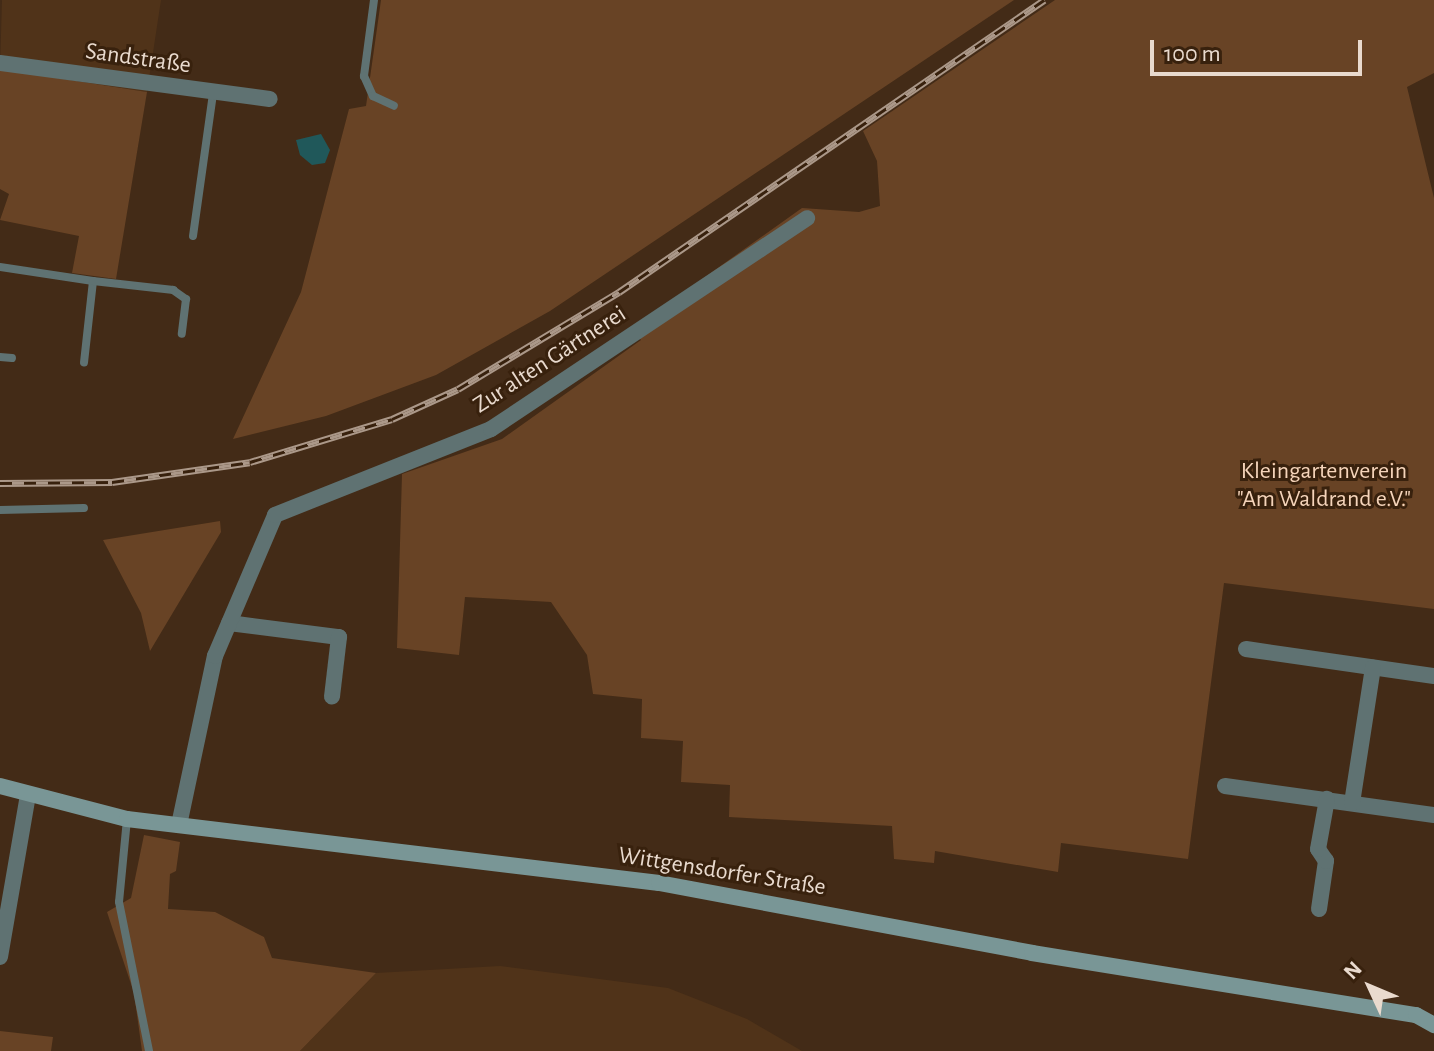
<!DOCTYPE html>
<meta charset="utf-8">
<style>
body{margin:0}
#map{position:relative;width:1434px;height:1051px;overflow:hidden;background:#432b17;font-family:"Alegreya Sans",sans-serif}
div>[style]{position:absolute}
.built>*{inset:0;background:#503319}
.green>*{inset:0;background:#684325}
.water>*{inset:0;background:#20585a}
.lane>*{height:8px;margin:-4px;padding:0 4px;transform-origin:4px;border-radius:4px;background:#5f7272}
.street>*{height:16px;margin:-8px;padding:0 8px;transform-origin:8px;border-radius:8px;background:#5f7272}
.secondary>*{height:16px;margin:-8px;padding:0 8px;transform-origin:8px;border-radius:8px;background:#799696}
.rail>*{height:7px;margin-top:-3.5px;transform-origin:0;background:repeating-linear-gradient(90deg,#38210d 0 12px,#ab9889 0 24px);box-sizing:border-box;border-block:2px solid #ab9889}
span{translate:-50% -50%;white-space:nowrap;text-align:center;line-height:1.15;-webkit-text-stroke:6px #38210d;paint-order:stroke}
.street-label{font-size:24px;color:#e9dace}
.park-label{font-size:24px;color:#f5d4ba}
.north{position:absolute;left:1330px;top:947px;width:80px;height:80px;-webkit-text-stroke:6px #38210d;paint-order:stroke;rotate:314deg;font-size:22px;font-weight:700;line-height:32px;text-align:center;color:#e9dace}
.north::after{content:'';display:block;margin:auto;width:28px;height:36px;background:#e9dace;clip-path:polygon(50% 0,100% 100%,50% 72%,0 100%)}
.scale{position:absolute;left:1150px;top:40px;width:212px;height:36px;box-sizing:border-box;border:4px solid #e9dace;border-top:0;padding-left:10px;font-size:24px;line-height:28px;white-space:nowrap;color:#e9dace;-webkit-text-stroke:6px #38210d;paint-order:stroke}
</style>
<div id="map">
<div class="built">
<i style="clip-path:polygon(2px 0,161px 0,147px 92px,0 69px)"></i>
<i style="clip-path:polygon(500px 966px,668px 988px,747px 1019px,802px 1051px,300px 1051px,376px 973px)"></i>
</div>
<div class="green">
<i style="clip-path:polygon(381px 0,1014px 0,550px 311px,436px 375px,326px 416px,233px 439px,301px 292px,349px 109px,366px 106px)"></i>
<i style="clip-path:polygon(1055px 0,1434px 0,1434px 73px,1407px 87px,1434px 198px,1434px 609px,1224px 583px,1188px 859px,1061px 843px,1058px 872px,935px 851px,934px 863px,894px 859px,892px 826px,729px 817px,730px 785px,681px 782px,683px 741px,641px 738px,642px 699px,593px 694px,587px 655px,551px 602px,465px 597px,459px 655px,397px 648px,402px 474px,502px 439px,641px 340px,632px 329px,802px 208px,859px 212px,880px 206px,877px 161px,863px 131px)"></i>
<i style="clip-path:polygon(0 69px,147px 92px,116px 279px,72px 273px,79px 236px,0 220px,9px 194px,0 189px)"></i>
<i style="clip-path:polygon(220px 521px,221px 532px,150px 651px,141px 613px,103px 540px)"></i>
<i style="clip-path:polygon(144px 835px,180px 842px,176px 871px,170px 874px,168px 909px,215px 912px,264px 937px,272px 958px,376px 973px,300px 1051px,142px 1051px,134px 993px,107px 912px,131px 898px)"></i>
<i style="clip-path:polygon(0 1031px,53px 1037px,51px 1051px,0 1051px)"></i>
</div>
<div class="water">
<i style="clip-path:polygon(321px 134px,330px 150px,325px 163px,312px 165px,300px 155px,296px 140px)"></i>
</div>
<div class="lane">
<i style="left:374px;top:0;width:77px;rotate:97.5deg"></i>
<i style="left:364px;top:76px;width:22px;rotate:66deg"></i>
<i style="left:373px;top:96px;width:23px;rotate:25deg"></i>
<i style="left:193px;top:236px;width:144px;rotate:-82deg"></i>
<i style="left:0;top:267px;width:94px;rotate:8.6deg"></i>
<i style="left:93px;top:281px;width:82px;rotate:96.3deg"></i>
<i style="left:93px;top:281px;width:81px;rotate:6.4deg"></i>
<i style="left:173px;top:290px;width:16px;rotate:35deg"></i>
<i style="left:186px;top:299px;width:35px;rotate:97deg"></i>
<i style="left:0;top:357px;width:12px;rotate:5deg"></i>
<i style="left:0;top:510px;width:84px;rotate:-1.4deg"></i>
<i style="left:127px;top:819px;width:83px;rotate:95.5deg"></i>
<i style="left:119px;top:902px;width:152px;rotate:78.6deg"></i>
</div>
<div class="street">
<i style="left:0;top:63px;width:272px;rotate:7.6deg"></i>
<i style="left:229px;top:623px;width:111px;rotate:7.3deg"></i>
<i style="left:339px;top:637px;width:60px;rotate:96.7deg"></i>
<i style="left:1246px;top:649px;width:190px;rotate:8.2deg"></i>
<i style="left:1225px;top:786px;width:211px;rotate:7.9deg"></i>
<i style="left:1352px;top:803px;width:137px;rotate:-81.2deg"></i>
<i style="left:179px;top:825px;width:173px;rotate:-78deg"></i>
<i style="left:215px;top:656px;width:153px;rotate:-66.9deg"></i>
<i style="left:275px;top:515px;width:232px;rotate:-21.7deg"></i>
<i style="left:491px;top:429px;width:380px;rotate:-33.7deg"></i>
<i style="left:1319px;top:909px;width:49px;rotate:-81.7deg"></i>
<i style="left:1326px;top:861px;width:14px;rotate:-124deg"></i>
<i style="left:1318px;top:849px;width:51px;rotate:-79.8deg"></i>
<i style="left:0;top:957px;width:164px;rotate:-80.2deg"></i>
</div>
<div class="secondary">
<i style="left:0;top:786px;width:131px;rotate:14.6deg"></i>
<i style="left:127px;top:819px;width:536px;rotate:6.86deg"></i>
<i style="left:659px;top:883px;width:380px;rotate:10.6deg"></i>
<i style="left:1032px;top:953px;width:389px;rotate:9.2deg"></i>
<i style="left:1416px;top:1015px;width:21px;rotate:29deg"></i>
</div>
<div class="rail">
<i style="left:0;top:483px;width:112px;rotate:-0.5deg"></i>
<i style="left:112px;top:482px;width:139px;rotate:-8.2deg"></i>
<i style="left:250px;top:462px;width:148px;rotate:-16.8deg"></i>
<i style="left:392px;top:419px;width:72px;rotate:-24.4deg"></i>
<i style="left:458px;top:389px;width:188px;rotate:-31.1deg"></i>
<i style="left:619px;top:292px;width:516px;rotate:-34.49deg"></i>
</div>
<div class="street-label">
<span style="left:138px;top:59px;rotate:8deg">Sandstraße</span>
<span style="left:550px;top:360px;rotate:-33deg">Zur alten Gärtnerei</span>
<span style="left:722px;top:872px;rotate:9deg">Wittgensdorfer Straße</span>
</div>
<div class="park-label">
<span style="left:1324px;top:486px">Kleingartenverein<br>"Am Waldrand e.V."</span>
</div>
<div class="north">N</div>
<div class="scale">100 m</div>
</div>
